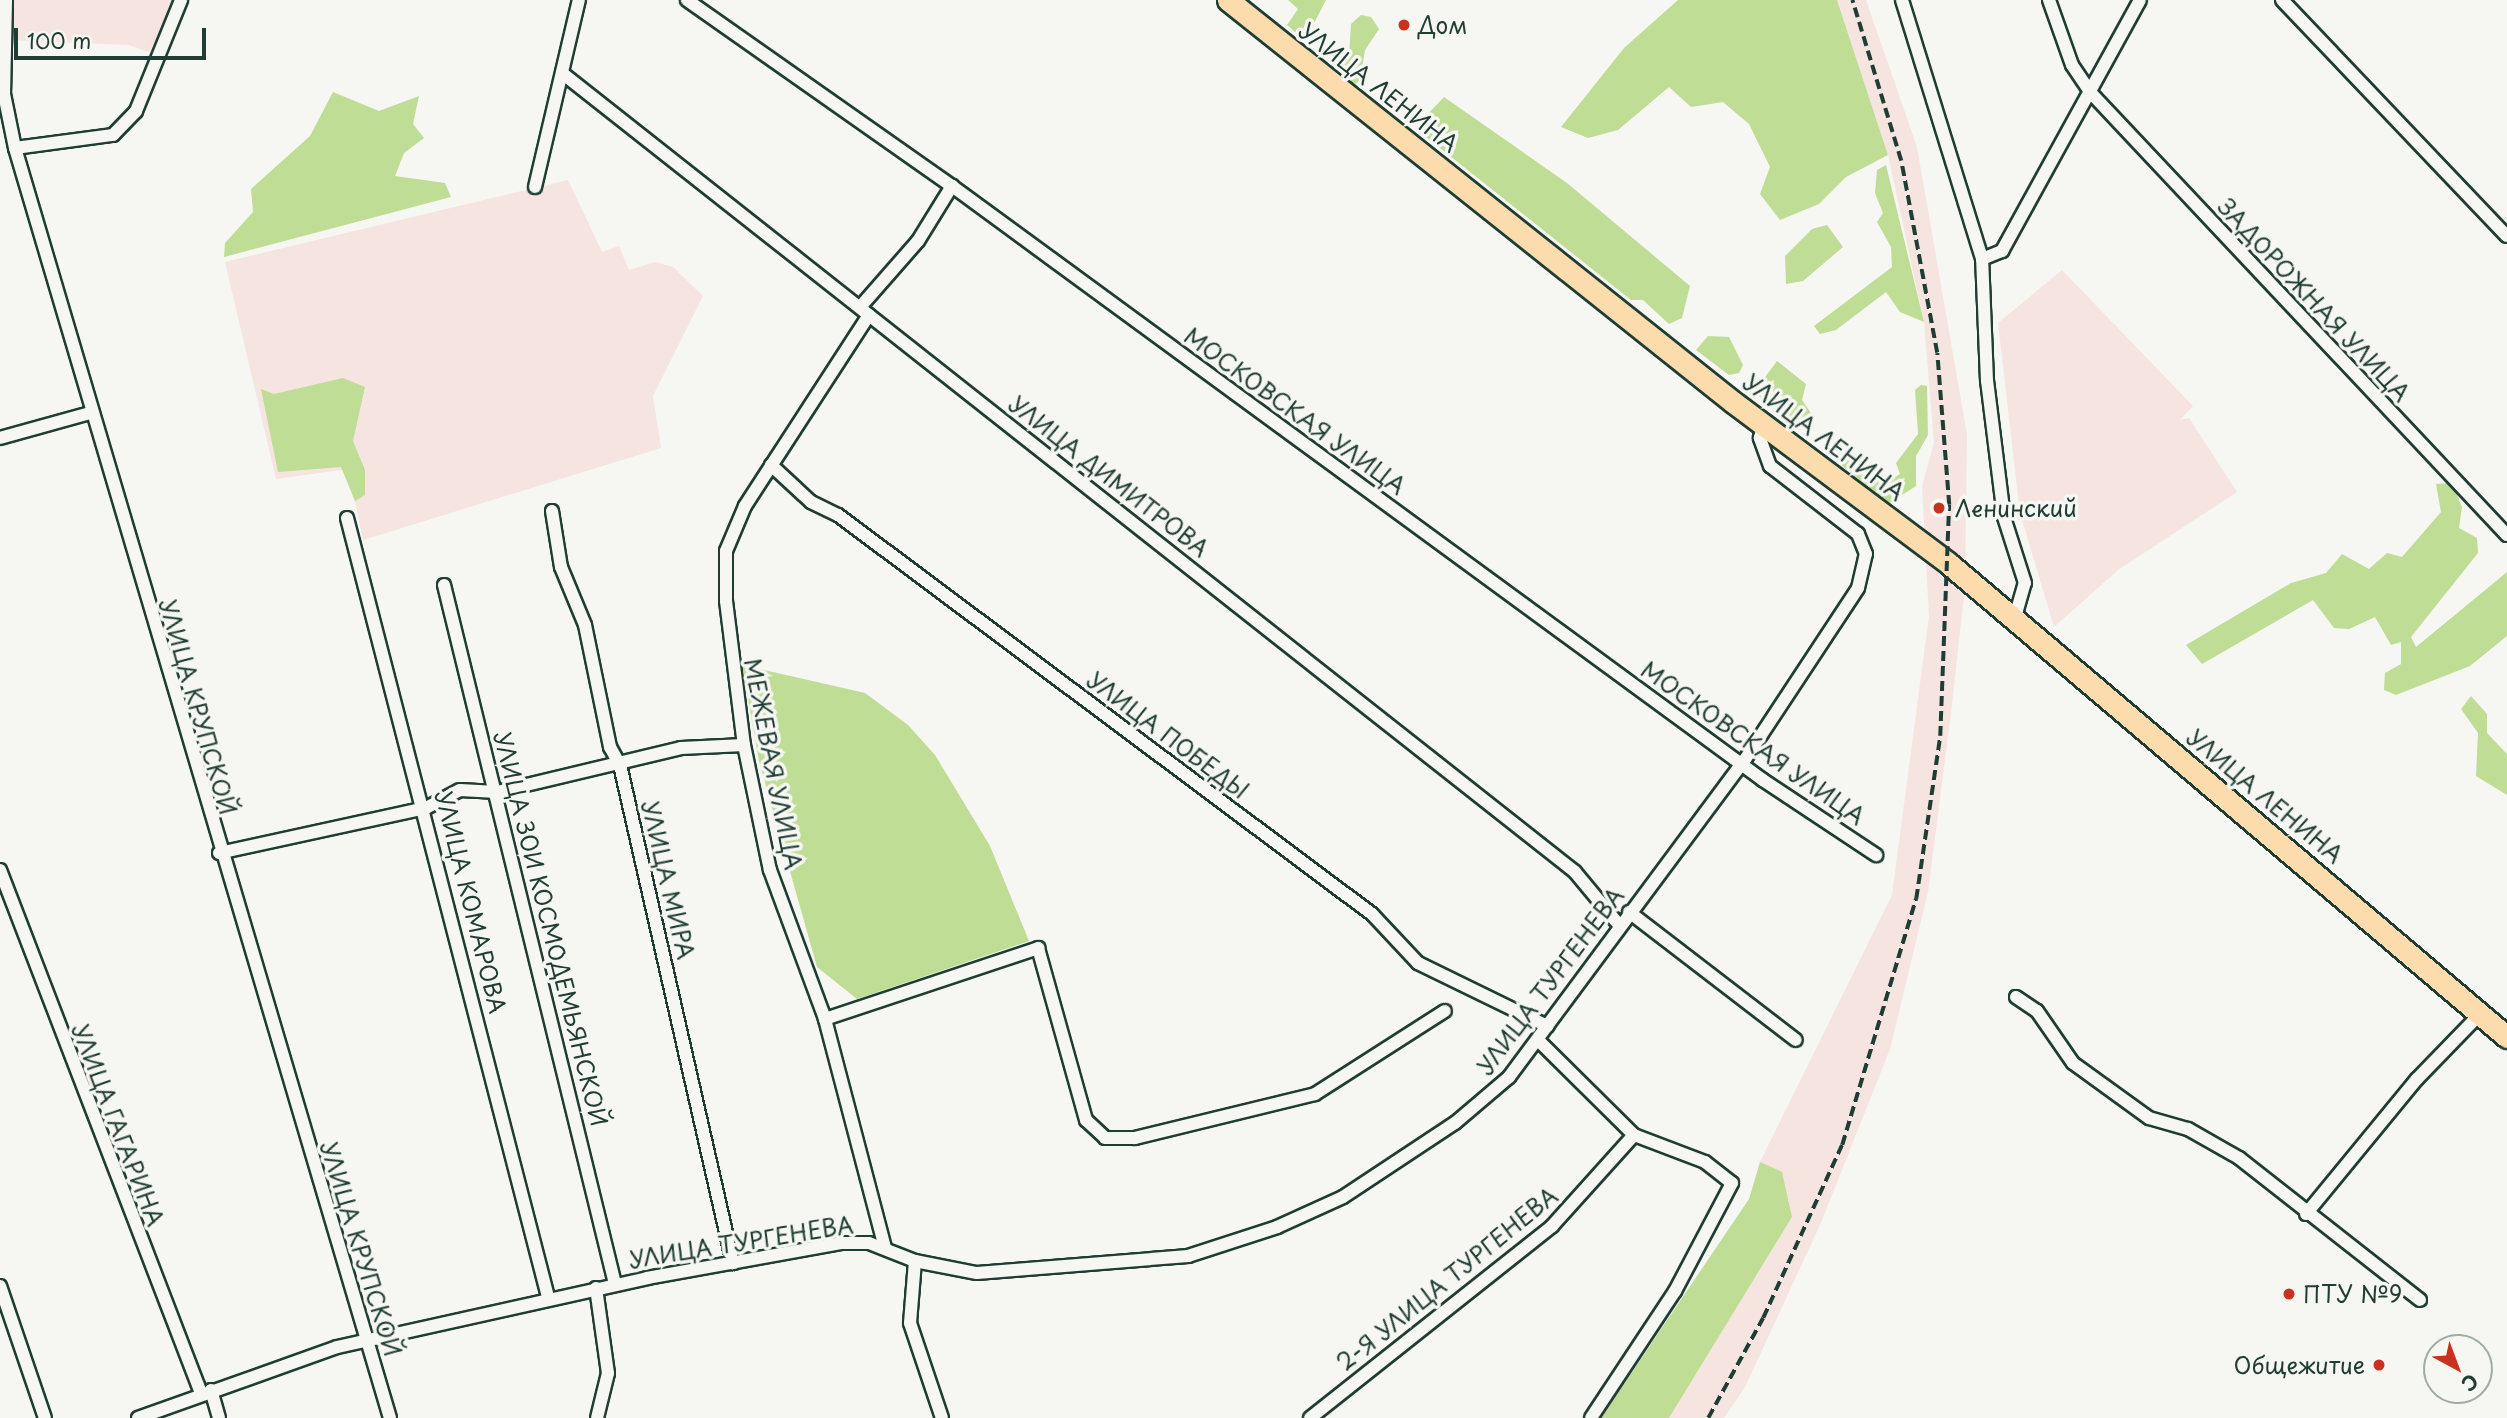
<!DOCTYPE html>
<meta charset="utf-8">
<style>
body{margin:0}
#map{position:relative;width:2507px;height:1418px;overflow:hidden;background:#f6f6f2;font-family:"Playpen Sans",sans-serif}
div>[style]{position:absolute}
.built>*{inset:0;background:#f6e4e0}
.green>*{inset:0;background:#bfdd95}
.roads{filter:drop-shadow(2px 0 #1f3d34) drop-shadow(-2px 0 #1f3d34) drop-shadow(0 2px #1f3d34) drop-shadow(0 -2px #1f3d34)}
.minor>*{height:12px;margin:-6px;padding:0 6px;transform-origin:6px;border-radius:6px;background:#f6f6f2}
.primary>*{height:21px;margin:-10.5px;padding:0 10.5px;transform-origin:10.5px;border-radius:10.5px;background:#fcdcac}
.rail>*{height:3.5px;margin-top:-1.75px;transform-origin:0;background:repeating-linear-gradient(90deg,#1f3d34 0 10px,transparent 0 15px)}
.dots>*{width:19px;height:19px;translate:-50% -50%;box-sizing:border-box;border:4px solid #f6f6f2;border-radius:50%}
span{translate:-50% -50%;white-space:nowrap;text-align:center;line-height:1.15;-webkit-text-stroke:7px #f6f6f2;paint-order:stroke}
.poi-label{font-size:23px;color:#1f3d34}
.left{translate:0 -50%;text-align:left}
.right{translate:-100% -50%;text-align:right}
.street-label{font-size:23px;color:#1f3d34}
.north{position:absolute;left:2423px;top:1334px;width:70px;height:70px;box-sizing:border-box;background:#f6f6f2;border:2px solid #a0aca6;border-radius:50%;rotate:139deg;font-size:19px;font-weight:700;line-height:28px;text-align:center;color:#1f3d34}
.north::after{content:'';display:block;margin:auto;width:24px;height:32px;background:#c8321e;clip-path:polygon(50% 0,100% 100%,50% 72%,0 100%)}
.scale{position:absolute;left:14px;top:28px;width:192px;height:32px;box-sizing:border-box;border:4px solid #1f3d34;border-top:0;padding-left:9px;font-size:21px;line-height:24px;white-space:nowrap;color:#1f3d34;-webkit-text-stroke:5px #f6f6f2;paint-order:stroke}
</style>
<div id="map">
<div class="built">
<i style="clip-path:polygon(13px 0,177px 0,149px 52px,128px 45px,8px 40px)"></i>
<i style="clip-path:polygon(1837px 0,1866px 0,1917px 147px,1967px 435px,1965px 586px,1951px 713px,1928px 892px,1890px 1049px,1820px 1225px,1745px 1387px,1724px 1418px,1669px 1418px,1792px 1217px,1782px 1173px,1760px 1162px,1892px 895px,1929px 616px,1922px 486px,1934px 443px,1924px 322px,1888px 155px)"></i>
<i style="clip-path:polygon(568px 180px,602px 252px,619px 246px,629px 270px,655px 262px,673px 267px,703px 296px,653px 396px,661px 448px,363px 540px,348px 469px,276px 479px,225px 262px)"></i>
<i style="clip-path:polygon(2062px 270px,2193px 406px,2180px 420px,2189px 418px,2237px 492px,2118px 570px,2054px 627px,2020px 513px,1998px 323px)"></i>
</div>
<div class="green">
<i style="clip-path:polygon(1288px 0,1326px 0,1311px 29px,1297px 34px,1287px 25px,1298px 9px)"></i>
<i style="clip-path:polygon(1678px 0,1837px 0,1888px 155px,1846px 177px,1819px 204px,1780px 220px,1760px 194px,1770px 167px,1749px 124px,1723px 102px,1691px 107px,1669px 87px,1618px 130px,1588px 138px,1561px 127px,1624px 48px)"></i>
<i style="clip-path:polygon(1361px 15px,1371px 17px,1379px 29px,1365px 50px,1360px 81px,1351px 86px,1340px 70px,1349px 56px,1351px 24px)"></i>
<i style="clip-path:polygon(333px 92px,379px 111px,419px 96px,413px 124px,424px 138px,404px 153px,395px 176px,445px 183px,451px 197px,224px 257px,225px 243px,253px 212px,251px 189px,310px 136px)"></i>
<i style="clip-path:polygon(1444px 97px,1567px 183px,1690px 286px,1682px 318px,1669px 324px,1643px 300px,1631px 300px,1425px 136px,1423px 119px)"></i>
<i style="clip-path:polygon(1886px 165px,1924px 322px,1900px 312px,1886px 292px,1836px 330px,1820px 334px,1814px 326px,1892px 267px,1891px 247px,1877px 222px,1883px 213px,1875px 193px,1877px 170px)"></i>
<i style="clip-path:polygon(1827px 225px,1843px 247px,1803px 281px,1786px 284px,1785px 256px,1812px 229px)"></i>
<i style="clip-path:polygon(1708px 336px,1729px 337px,1743px 365px,1739px 373px,1729px 375px,1696px 350px)"></i>
<i style="clip-path:polygon(1777px 361px,1806px 384px,1802px 400px,1813px 416px,1799px 430px,1754px 392px)"></i>
<i style="clip-path:polygon(343px 378px,365px 387px,353px 441px,365px 470px,365px 495px,355px 501px,341px 467px,278px 472px,261px 389px,274px 394px)"></i>
<i style="clip-path:polygon(1921px 385px,1927px 386px,1928px 435px,1916px 456px,1916px 486px,1888px 504px,1828px 454px,1835px 448px,1855px 454px,1888px 482px,1900px 474px,1896px 463px,1918px 434px,1915px 390px)"></i>
<i style="clip-path:polygon(2452px 483px,2462px 507px,2459px 528px,2477px 538px,2478px 553px,2411px 637px,2416px 647px,2507px 572px,2507px 636px,2470px 666px,2396px 695px,2384px 690px,2385px 673px,2401px 664px,2401px 642px,2391px 645px,2375px 617px,2349px 629px,2334px 628px,2313px 600px,2202px 664px,2186px 645px,2291px 583px,2326px 573px,2342px 554px,2369px 569px,2387px 553px,2402px 557px,2441px 512px,2436px 484px)"></i>
<i style="clip-path:polygon(742px 665px,865px 693px,908px 725px,935px 755px,990px 846px,1029px 941px,857px 999px,817px 967px,759px 761px)"></i>
<i style="clip-path:polygon(2471px 696px,2487px 714px,2487px 733px,2507px 754px,2507px 795px,2476px 776px,2478px 733px,2461px 709px)"></i>
<i style="clip-path:polygon(1760px 1162px,1782px 1172px,1792px 1217px,1669px 1418px,1601px 1418px,1749px 1199px)"></i>
</div>
<div class="roads">
<div class="minor">
<i style="left:6px;top:0;width:94px;rotate:91.2deg"></i>
<i style="left:4px;top:94px;width:55px;rotate:78.5deg"></i>
<i style="left:15px;top:148px;width:1324px;rotate:73.55deg"></i>
<i style="left:687px;top:0;width:324px;rotate:35.1deg"></i>
<i style="left:952px;top:186px;width:1005px;rotate:36.22deg"></i>
<i style="left:1763px;top:780px;width:136px;rotate:33.6deg"></i>
<i style="left:1902px;top:0;width:271px;rotate:72.8deg"></i>
<i style="left:2049px;top:0;width:69px;rotate:70.5deg"></i>
<i style="left:2072px;top:65px;width:34px;rotate:56deg"></i>
<i style="left:2091px;top:93px;width:607px;rotate:46.74deg"></i>
<i style="left:2282px;top:0;width:326px;rotate:46.4deg"></i>
<i style="left:562px;top:73px;width:1290px;rotate:38.26deg"></i>
<i style="left:1575px;top:872px;width:69px;rotate:50.3deg"></i>
<i style="left:15px;top:148px;width:99px;rotate:-7.6deg"></i>
<i style="left:113px;top:135px;width:33px;rotate:-46deg"></i>
<i style="left:136px;top:111px;width:120px;rotate:-67.9deg"></i>
<i style="left:535px;top:187px;width:192px;rotate:-76.8deg"></i>
<i style="left:861px;top:306px;width:86px;rotate:-48.8deg"></i>
<i style="left:918px;top:241px;width:65px;rotate:-58.3deg"></i>
<i style="left:869px;top:315px;width:228px;rotate:123deg"></i>
<i style="left:745px;top:506px;width:49px;rotate:112.9deg"></i>
<i style="left:726px;top:551px;width:50px;rotate:90deg"></i>
<i style="left:726px;top:601px;width:145px;rotate:82.9deg"></i>
<i style="left:744px;top:745px;width:128px;rotate:78.3deg"></i>
<i style="left:770px;top:870px;width:159px;rotate:69.7deg"></i>
<i style="left:825px;top:1019px;width:236px;rotate:75.3deg"></i>
<i style="left:0;top:438px;width:93px;rotate:-15.5deg"></i>
<i style="left:771px;top:465px;width:54px;rotate:42.8deg"></i>
<i style="left:811px;top:502px;width:30px;rotate:26deg"></i>
<i style="left:838px;top:515px;width:667px;rotate:36.77deg"></i>
<i style="left:1372px;top:914px;width:67px;rotate:46.8deg"></i>
<i style="left:1418px;top:963px;width:144px;rotate:26deg"></i>
<i style="left:552px;top:511px;width:57px;rotate:80.9deg"></i>
<i style="left:561px;top:567px;width:63px;rotate:67.5deg"></i>
<i style="left:585px;top:625px;width:125px;rotate:78.4deg"></i>
<i style="left:610px;top:747px;width:21px;rotate:61deg"></i>
<i style="left:620px;top:765px;width:511px;rotate:77.22deg"></i>
<i style="left:347px;top:518px;width:805px;rotate:75.53deg"></i>
<i style="left:444px;top:585px;width:720px;rotate:76.25deg"></i>
<i style="left:2015px;top:617px;width:35px;rotate:-74deg"></i>
<i style="left:2025px;top:583px;width:69px;rotate:-107.7deg"></i>
<i style="left:2004px;top:517px;width:137px;rotate:-97.1deg"></i>
<i style="left:1987px;top:381px;width:122px;rotate:-92.3deg"></i>
<i style="left:1982px;top:259px;width:22px;rotate:-22deg"></i>
<i style="left:2002px;top:251px;width:286px;rotate:-61.2deg"></i>
<i style="left:219px;top:853px;width:212px;rotate:-12.3deg"></i>
<i style="left:426px;top:808px;width:38px;rotate:-28deg"></i>
<i style="left:460px;top:790px;width:37px;rotate:3deg"></i>
<i style="left:497px;top:792px;width:189px;rotate:-13.4deg"></i>
<i style="left:681px;top:748px;width:63px;rotate:-2.7deg"></i>
<i style="left:0;top:870px;width:560px;rotate:68.98deg"></i>
<i style="left:1629px;top:912px;width:210px;rotate:37.5deg"></i>
<i style="left:2016px;top:997px;width:25px;rotate:34deg"></i>
<i style="left:2037px;top:1011px;width:63px;rotate:55.3deg"></i>
<i style="left:2073px;top:1063px;width:94px;rotate:35.9deg"></i>
<i style="left:2149px;top:1118px;width:41px;rotate:15.8deg"></i>
<i style="left:2188px;top:1129px;width:59px;rotate:29.6deg"></i>
<i style="left:2239px;top:1158px;width:230px;rotate:38.1deg"></i>
<i style="left:825px;top:1019px;width:225px;rotate:-18.4deg"></i>
<i style="left:1038px;top:948px;width:179px;rotate:74.4deg"></i>
<i style="left:1086px;top:1120px;width:26px;rotate:43deg"></i>
<i style="left:1105px;top:1138px;width:30px"></i>
<i style="left:1135px;top:1138px;width:185px;rotate:-13.7deg"></i>
<i style="left:1315px;top:1094px;width:154px;rotate:-32.6deg"></i>
<i style="left:1538px;top:1040px;width:135px;rotate:44.7deg"></i>
<i style="left:1634px;top:1135px;width:76px;rotate:20.8deg"></i>
<i style="left:1705px;top:1162px;width:34px;rotate:38deg"></i>
<i style="left:1732px;top:1183px;width:122px;rotate:117.8deg"></i>
<i style="left:1675px;top:1291px;width:152px;rotate:123.5deg"></i>
<i style="left:2306px;top:1214px;width:175px;rotate:-50.6deg"></i>
<i style="left:2417px;top:1079px;width:91px;rotate:-45.9deg"></i>
<i style="left:915px;top:1261px;width:62px;rotate:94.6deg"></i>
<i style="left:910px;top:1323px;width:100px;rotate:71.4deg"></i>
<i style="left:0;top:1286px;width:139px;rotate:71.2deg"></i>
<i style="left:596px;top:1288px;width:86px;rotate:82deg"></i>
<i style="left:608px;top:1373px;width:46px;rotate:103.7deg"></i>
<i style="left:211px;top:1390px;width:29px;rotate:74deg"></i>
<i style="left:138px;top:1418px;width:211px;rotate:-19.6deg"></i>
<i style="left:337px;top:1347px;width:318px;rotate:-12.5deg"></i>
<i style="left:647px;top:1278px;width:197px;rotate:-10.2deg"></i>
<i style="left:841px;top:1243px;width:28px"></i>
<i style="left:869px;top:1243px;width:49px;rotate:21.4deg"></i>
<i style="left:915px;top:1261px;width:63px;rotate:11deg"></i>
<i style="left:977px;top:1273px;width:212px;rotate:-4.6deg"></i>
<i style="left:1188px;top:1256px;width:94px;rotate:-18deg"></i>
<i style="left:1277px;top:1227px;width:72px;rotate:-24.4deg"></i>
<i style="left:1343px;top:1197px;width:134px;rotate:-33.5deg"></i>
<i style="left:1455px;top:1123px;width:71px;rotate:-40.4deg"></i>
<i style="left:1509px;top:1077px;width:394px;rotate:-53.4deg"></i>
<i style="left:1744px;top:761px;width:207px;rotate:-56.6deg"></i>
<i style="left:1858px;top:588px;width:35px;rotate:-77deg"></i>
<i style="left:1866px;top:554px;width:22px;rotate:-112deg"></i>
<i style="left:1858px;top:534px;width:111px;rotate:-142.3deg"></i>
<i style="left:1770px;top:466px;width:30px;rotate:-110deg"></i>
<i style="left:1760px;top:438px;width:13px;rotate:-77deg"></i>
<i style="left:1310px;top:1418px;width:309px;rotate:-38.4deg"></i>
<i style="left:1552px;top:1226px;width:122px;rotate:-48deg"></i>
</div>
<div class="primary">
<i style="left:1228px;top:0;width:645px;rotate:38.52deg"></i>
<i style="left:1733px;top:402px;width:269px;rotate:36.8deg"></i>
<i style="left:1948px;top:563px;width:733px;rotate:40.3deg"></i>
</div>
</div>
<div class="rail">
<i style="left:1708px;top:1418px;width:114px;rotate:-61.2deg"></i>
<i style="left:1763px;top:1318px;width:190px;rotate:-65.5deg"></i>
<i style="left:1842px;top:1145px;width:257px;rotate:-73.3deg"></i>
<i style="left:1916px;top:899px;width:165px;rotate:-81.6deg"></i>
<i style="left:1940px;top:736px;width:231px;rotate:-87.8deg"></i>
<i style="left:1949px;top:505px;width:152px;rotate:-94.5deg"></i>
<i style="left:1937px;top:353px;width:195px;rotate:-100.6deg"></i>
<i style="left:1901px;top:161px;width:168px;rotate:-106.9deg"></i>
</div>
<div class="dots">
<i style="left:1404px;top:25px;background:#c8321e"></i>
<i style="left:1939px;top:508px;background:#c8321e"></i>
<i style="left:2289px;top:1294px;background:#c8321e"></i>
<i style="left:2379px;top:1365px;background:#c8321e"></i>
</div>
<div class="poi-label">
<span class="left" style="left:1418px;top:25px">Дом</span>
<span class="left" style="left:1955px;top:508px">Ленинский</span>
<span class="left" style="left:2303px;top:1294px">ПТУ №9</span>
<span class="right" style="left:2365px;top:1365px">Общежитие</span>
</div>
<div class="street-label">
<span style="left:1379px;top:87px;rotate:38deg">УЛИЦА ЛЕНИНА</span>
<span style="left:2314px;top:300px;rotate:47deg">ЗАДОРОЖНАЯ УЛИЦА</span>
<span style="left:1295px;top:411px;rotate:36deg">МОСКОВСКАЯ УЛИЦА</span>
<span style="left:1824px;top:437px;rotate:37deg">УЛИЦА ЛЕНИНА</span>
<span style="left:1109px;top:476px;rotate:38deg">УЛИЦА ДИМИТРОВА</span>
<span style="left:198px;top:707px;rotate:74deg">УЛИЦА КРУПСКОЙ</span>
<span style="left:1168px;top:735px;rotate:37deg">УЛИЦА ПОБЕДЫ</span>
<span style="left:1753px;top:743px;rotate:35deg">МОСКОВСКАЯ УЛИЦА</span>
<span style="left:773px;top:764px;rotate:79deg">МЕЖЕВАЯ УЛИЦА</span>
<span style="left:2265px;top:796px;rotate:40deg">УЛИЦА ЛЕНИНА</span>
<span style="left:668px;top:880px;rotate:77deg">УЛИЦА МИРА</span>
<span style="left:471px;top:902px;rotate:76deg">УЛИЦА КОМАРОВА</span>
<span style="left:551px;top:929px;rotate:76deg">УЛИЦА ЗОИ КОСМОДЕМЬЯНСКОЙ</span>
<span style="left:1550px;top:981px;rotate:-53deg">УЛИЦА ТУРГЕНЕВА</span>
<span style="left:118px;top:1125px;rotate:69deg">УЛИЦА ГАГАРИНА</span>
<span style="left:741px;top:1242px;rotate:-9deg">УЛИЦА ТУРГЕНЕВА</span>
<span style="left:361px;top:1249px;rotate:73deg">УЛИЦА КРУПСКОЙ</span>
<span style="left:1447px;top:1279px;rotate:-39deg">2-Я УЛИЦА ТУРГЕНЕВА</span>
</div>
<div class="north">С</div>
<div class="scale">100 m</div>
</div>
